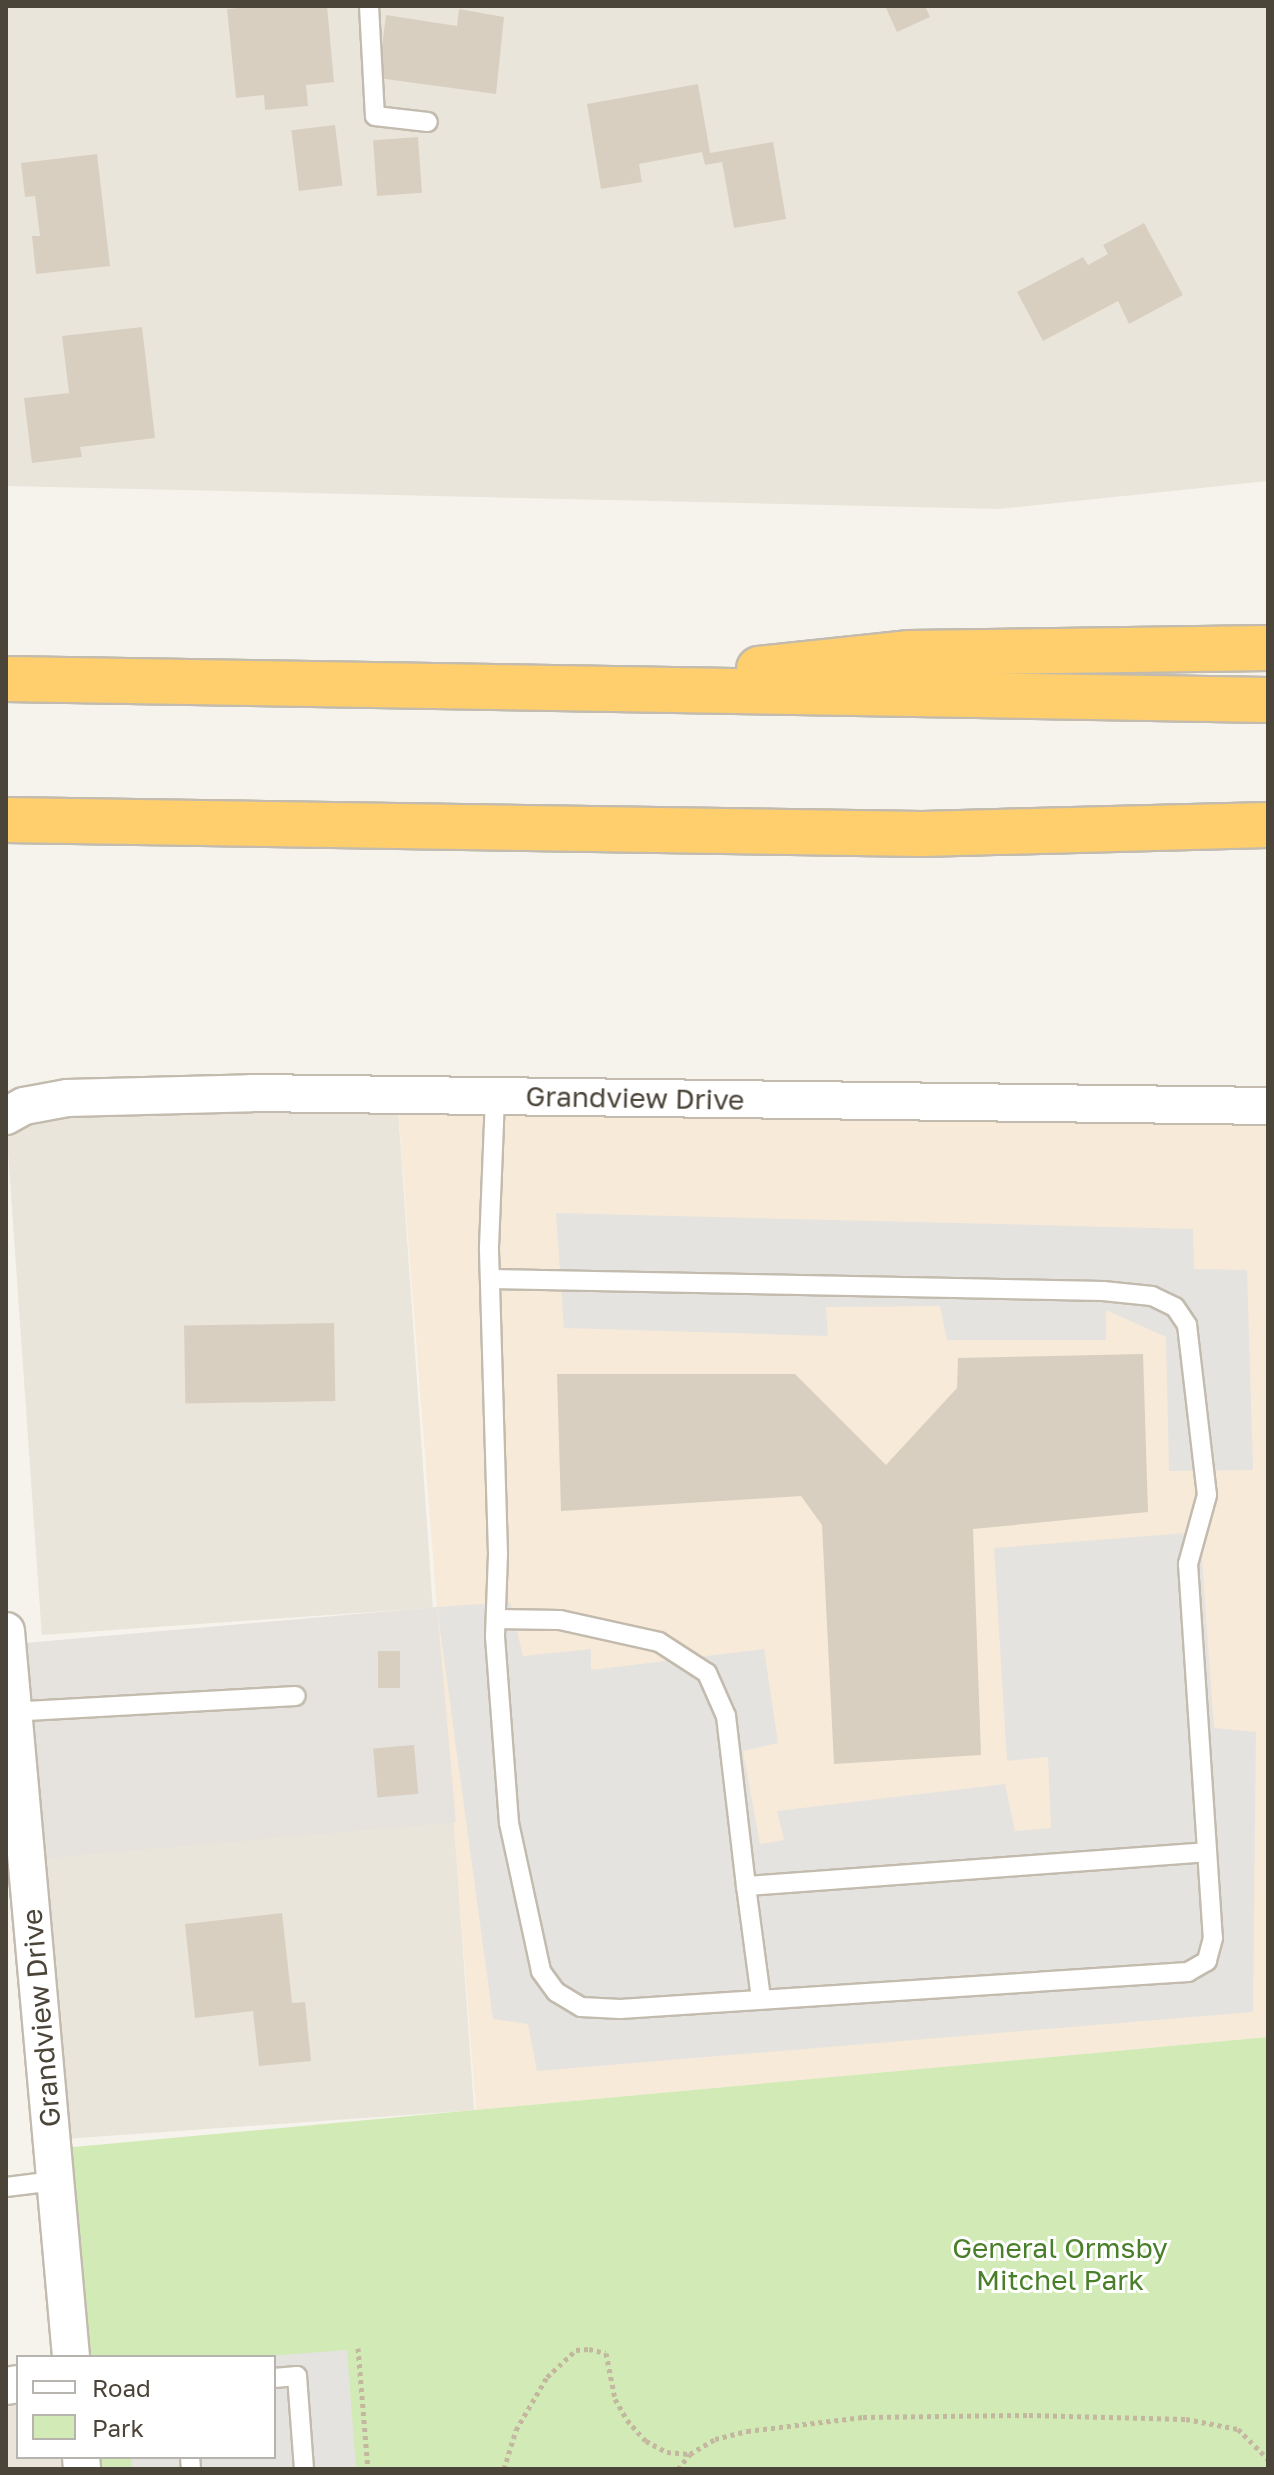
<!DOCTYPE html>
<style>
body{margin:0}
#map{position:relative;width:1274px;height:2475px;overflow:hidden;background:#f6f3ec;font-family:"Golos Text",sans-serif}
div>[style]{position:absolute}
.residential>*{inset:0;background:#eae5da;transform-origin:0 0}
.commercial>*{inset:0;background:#f7ead8}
.industrial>*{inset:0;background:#e6e2dd;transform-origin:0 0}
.green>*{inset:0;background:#d2eab5}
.parking>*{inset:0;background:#e5e3e0}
.building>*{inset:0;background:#d8cfc1;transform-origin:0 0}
.path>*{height:5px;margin-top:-2.5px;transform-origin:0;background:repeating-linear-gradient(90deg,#c4b79f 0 4px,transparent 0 8px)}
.roads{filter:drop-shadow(2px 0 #c2bbae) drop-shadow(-2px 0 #c2bbae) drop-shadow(0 2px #c2bbae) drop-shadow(0 -2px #c2bbae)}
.lane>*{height:18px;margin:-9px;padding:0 9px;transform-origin:9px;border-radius:9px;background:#fff}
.street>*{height:36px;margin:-18px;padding:0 18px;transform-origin:18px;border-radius:18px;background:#fff}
.highway>*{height:44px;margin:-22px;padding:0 22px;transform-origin:22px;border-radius:22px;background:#ffcf6e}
span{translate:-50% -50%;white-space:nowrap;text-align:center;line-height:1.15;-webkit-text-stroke:6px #fff;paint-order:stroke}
.street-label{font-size:28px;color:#4b4439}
.park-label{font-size:28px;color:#4a7f2a}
.frame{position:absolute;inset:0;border:8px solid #4b4439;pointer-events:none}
.legend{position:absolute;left:16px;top:2355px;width:260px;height:104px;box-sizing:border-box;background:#fff;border:2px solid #b7b4b0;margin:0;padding:10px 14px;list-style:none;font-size:24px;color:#4b4439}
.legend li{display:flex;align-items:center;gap:16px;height:40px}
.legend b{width:40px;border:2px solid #b7b4b0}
</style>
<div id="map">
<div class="residential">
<i style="clip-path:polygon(6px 6px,1268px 6px,1268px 481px,998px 509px,6px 486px)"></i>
<i style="left:397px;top:1095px;width:514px;height:392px;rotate:86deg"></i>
<i style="left:454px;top:1822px;width:289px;height:429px;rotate:86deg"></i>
<i style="clip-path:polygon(18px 2384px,18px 2457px,81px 2457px,82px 2469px,6px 2469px,6px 2386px)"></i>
</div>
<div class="commercial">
<i style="clip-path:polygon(397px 1095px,1268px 1106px,1268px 2037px,476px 2110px)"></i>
</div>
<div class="industrial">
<i style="left:437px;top:1607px;width:216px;height:431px;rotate:85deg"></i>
</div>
<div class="green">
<i style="clip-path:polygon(1268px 2037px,1268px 2469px,82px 2469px,81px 2457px,274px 2457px,274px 2357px,71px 2357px,52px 2149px)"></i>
</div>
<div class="parking">
<i style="clip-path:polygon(556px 1213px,1193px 1229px,1194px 1269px,1247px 1270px,1253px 1470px,1169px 1471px,1166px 1337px,1106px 1310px,1106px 1340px,947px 1340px,940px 1306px,826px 1307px,828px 1336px,564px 1328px)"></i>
<i style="clip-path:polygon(1200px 1532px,1214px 1728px,1256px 1732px,1253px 2012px,537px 2071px,528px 2024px,493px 2019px,437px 1607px,510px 1602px,523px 1656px,591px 1649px,591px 1670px,764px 1649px,778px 1743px,743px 1751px,760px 1844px,784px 1840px,777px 1811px,1005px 1784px,1015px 1831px,1051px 1828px,1048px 1757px,1007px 1761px,994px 1548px)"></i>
<i style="clip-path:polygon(347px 2350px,356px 2469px,132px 2469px,131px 2457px,274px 2457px,274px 2357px,255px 2357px)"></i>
</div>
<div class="building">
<i style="clip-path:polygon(263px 6px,327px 6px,334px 82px,306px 85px,308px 106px,265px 110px,264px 95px,236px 98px,227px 9px)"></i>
<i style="clip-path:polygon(885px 6px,925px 6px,930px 17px,897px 32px)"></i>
<i style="clip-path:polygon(459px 9px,504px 17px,496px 94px,378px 78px,386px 15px,457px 26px)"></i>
<i style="clip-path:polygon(698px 84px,710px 153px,773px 142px,786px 219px,734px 228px,722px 162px,705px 165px,702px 152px,639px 164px,642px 182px,601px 189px,587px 104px)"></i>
<i style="left:335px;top:125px;width:61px;height:44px;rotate:83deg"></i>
<i style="left:418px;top:137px;width:56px;height:45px;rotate:86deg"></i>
<i style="clip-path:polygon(97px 154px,110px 266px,36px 274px,32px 236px,40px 236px,35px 196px,25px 197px,21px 163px)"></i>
<i style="clip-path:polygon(1144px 223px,1183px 295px,1129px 324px,1118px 301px,1043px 341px,1017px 292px,1083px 257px,1088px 265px,1108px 254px,1103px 245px)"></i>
<i style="clip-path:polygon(142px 327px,155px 438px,80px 447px,82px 457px,32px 463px,24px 398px,69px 393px,62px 336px)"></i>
<i style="left:334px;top:1323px;width:78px;height:150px;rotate:89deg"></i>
<i style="clip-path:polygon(1143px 1354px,1148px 1512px,973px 1529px,981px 1755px,834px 1764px,822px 1525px,801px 1496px,561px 1511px,557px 1374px,795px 1374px,886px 1465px,957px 1388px,958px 1358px)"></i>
<i style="left:378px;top:1651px;width:22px;height:37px"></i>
<i style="left:414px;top:1745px;width:49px;height:41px;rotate:85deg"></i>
<i style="clip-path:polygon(282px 1913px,292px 2003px,305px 2002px,311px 2061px,259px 2066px,253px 2011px,195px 2018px,185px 1924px)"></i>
</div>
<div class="path">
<i style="left:358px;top:2348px;width:121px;rotate:85.3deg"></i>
<i style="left:504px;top:2469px;width:41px;rotate:-72.9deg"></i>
<i style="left:516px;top:2430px;width:61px;rotate:-59.7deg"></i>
<i style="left:547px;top:2377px;width:40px;rotate:-43deg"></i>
<i style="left:576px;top:2350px;width:13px;rotate:-4deg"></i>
<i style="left:589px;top:2349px;width:17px;rotate:13deg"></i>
<i style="left:606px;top:2353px;width:47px;rotate:78.9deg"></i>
<i style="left:615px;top:2399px;width:24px;rotate:60deg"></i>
<i style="left:627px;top:2420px;width:28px;rotate:48deg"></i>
<i style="left:646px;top:2441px;width:24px;rotate:28deg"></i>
<i style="left:667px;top:2452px;width:22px;rotate:5deg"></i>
<i style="left:678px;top:2469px;width:19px;rotate:-51deg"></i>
<i style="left:690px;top:2454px;width:29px;rotate:-31deg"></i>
<i style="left:715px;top:2439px;width:33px;rotate:-14deg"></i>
<i style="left:747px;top:2431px;width:117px;rotate:-6.9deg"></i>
<i style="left:863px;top:2417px;width:166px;rotate:-0.7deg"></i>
<i style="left:1029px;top:2415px;width:157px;rotate:1.5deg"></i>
<i style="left:1186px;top:2419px;width:53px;rotate:10.9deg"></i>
<i style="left:1238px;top:2429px;width:42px;rotate:45deg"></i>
</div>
<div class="roads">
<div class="lane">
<i style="left:369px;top:6px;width:110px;rotate:86.9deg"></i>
<i style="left:375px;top:116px;width:53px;rotate:6.5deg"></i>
<i style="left:491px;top:1279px;width:612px;rotate:1.12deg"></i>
<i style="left:1103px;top:1291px;width:49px;rotate:5.8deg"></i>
<i style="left:1152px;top:1296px;width:25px;rotate:26deg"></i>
<i style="left:1175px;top:1307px;width:22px;rotate:56deg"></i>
<i style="left:1187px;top:1325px;width:171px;rotate:83.3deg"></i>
<i style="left:1207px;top:1495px;width:72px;rotate:105.4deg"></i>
<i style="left:1188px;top:1564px;width:375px;rotate:86.2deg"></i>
<i style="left:1213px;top:1938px;width:24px;rotate:105deg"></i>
<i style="left:1207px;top:1961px;width:22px;rotate:150deg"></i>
<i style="left:1188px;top:1972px;width:569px;rotate:176.27deg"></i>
<i style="left:620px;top:2009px;width:39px;rotate:-177deg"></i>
<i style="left:581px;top:2007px;width:29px;rotate:-149deg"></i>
<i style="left:556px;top:1992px;width:26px;rotate:-126deg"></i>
<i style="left:541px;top:1971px;width:151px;rotate:-102.2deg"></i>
<i style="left:509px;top:1823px;width:188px;rotate:-94.3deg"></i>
<i style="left:495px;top:1636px;width:82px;rotate:-87.9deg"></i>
<i style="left:498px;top:1554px;width:307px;rotate:-91.7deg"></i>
<i style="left:489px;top:1247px;width:151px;rotate:-87.7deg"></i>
<i style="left:496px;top:1619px;width:64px;rotate:0.9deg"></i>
<i style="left:560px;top:1620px;width:101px;rotate:12.5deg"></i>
<i style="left:659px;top:1642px;width:57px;rotate:32.9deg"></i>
<i style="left:707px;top:1673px;width:47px;rotate:66.2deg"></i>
<i style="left:726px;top:1716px;width:171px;rotate:83.3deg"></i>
<i style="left:746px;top:1886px;width:462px;rotate:-4.2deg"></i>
<i style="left:9px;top:1712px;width:287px;rotate:-3.2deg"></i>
<i style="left:746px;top:1886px;width:114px;rotate:82.4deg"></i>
<i style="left:6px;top:2187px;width:49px;rotate:-7deg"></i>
<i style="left:274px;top:2378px;width:23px;rotate:-5deg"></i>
<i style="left:297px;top:2376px;width:93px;rotate:85.7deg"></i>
<i style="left:190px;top:2457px;width:12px;rotate:85deg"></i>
</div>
<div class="street">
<i style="left:6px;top:1116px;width:21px;rotate:-29deg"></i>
<i style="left:24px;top:1106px;width:44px;rotate:-10.5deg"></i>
<i style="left:67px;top:1098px;width:185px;rotate:-1.5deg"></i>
<i style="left:252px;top:1093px;width:1016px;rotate:0.73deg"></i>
<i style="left:6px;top:1631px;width:729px;rotate:84.88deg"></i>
<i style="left:6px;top:2386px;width:12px;rotate:-9deg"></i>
<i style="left:81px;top:2457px;width:12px;rotate:85deg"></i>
</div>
<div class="highway">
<i style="left:759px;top:669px;width:150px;rotate:-6.1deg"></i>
<i style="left:908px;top:653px;width:360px;rotate:-0.8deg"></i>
<i style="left:6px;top:679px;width:1262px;rotate:0.95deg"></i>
<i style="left:6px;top:820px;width:916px;rotate:0.88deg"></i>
<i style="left:922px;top:834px;width:346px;rotate:-1.5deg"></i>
</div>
</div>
<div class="street-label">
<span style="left:635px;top:1098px;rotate:1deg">Grandview Drive</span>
<span style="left:41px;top:2018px;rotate:-95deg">Grandview Drive</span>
</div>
<div class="park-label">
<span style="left:1060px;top:2264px">General Ormsby<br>Mitchel Park</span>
</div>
<div class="frame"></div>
<ul class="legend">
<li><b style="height:10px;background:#fff"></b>Road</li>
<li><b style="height:22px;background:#d2eab5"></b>Park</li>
</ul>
</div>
